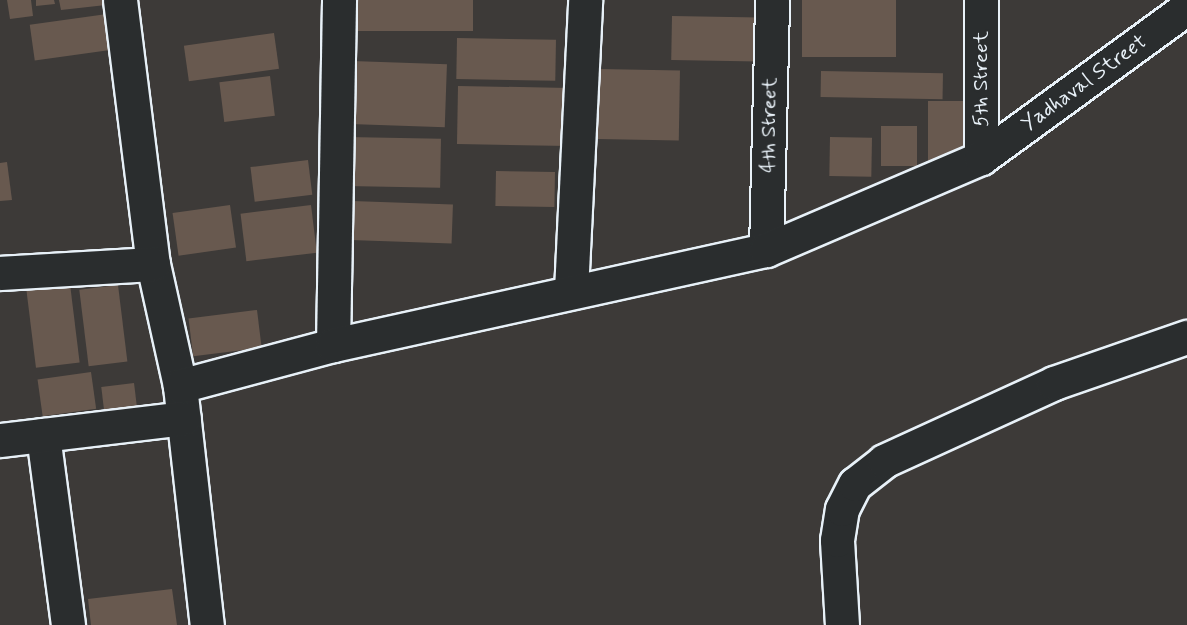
<!DOCTYPE html>
<style>
body{margin:0}
#map{position:relative;width:1187px;height:625px;overflow:hidden;background:#3d3a38;font-family:Mynerve,sans-serif}
div>[style]{position:absolute}
.building>*{inset:0;background:#68594f;transform-origin:0 0}
.roads{filter:drop-shadow(2px 0 #e8f1f8) drop-shadow(-2px 0 #e8f1f8) drop-shadow(0 2px #e8f1f8) drop-shadow(0 -2px #e8f1f8)}
.minor>*{height:33px;margin:-16.5px;padding:0 16.5px;transform-origin:16.5px;border-radius:16.5px;background:#2a2d2e}
span{translate:-50% -50%;white-space:nowrap;text-align:center;line-height:1.15;-webkit-text-stroke:4.5px #2a2d2e;paint-order:stroke}
.street-label{font-size:21px;color:#e8f1f8}
</style>
<div id="map">
<div class="building">
<i style="clip-path:polygon(7px 0,31px 0,33px 16px,10px 19px)"></i>
<i style="clip-path:polygon(36px 0,54px 0,55px 4px,36px 6px)"></i>
<i style="clip-path:polygon(59px 0,105px 0,106px 5px,61px 10px)"></i>
<i style="left:350px;top:0;width:123px;height:31px"></i>
<i style="left:802px;top:0;width:94px;height:57px"></i>
<i style="left:107px;top:14px;width:36px;height:78px;rotate:82deg"></i>
<i style="left:672px;top:16px;width:87px;height:44px;rotate:1deg"></i>
<i style="left:274px;top:33px;width:36px;height:91px;rotate:82deg"></i>
<i style="left:457px;top:38px;width:99px;height:41px;rotate:1deg"></i>
<i style="left:352px;top:61px;width:95px;height:63px;rotate:2deg"></i>
<i style="left:599px;top:69px;width:81px;height:70px;rotate:1deg"></i>
<i style="left:821px;top:71px;width:122px;height:26px;rotate:1deg"></i>
<i style="left:270px;top:76px;width:40px;height:51px;rotate:83deg"></i>
<i style="left:458px;top:86px;width:111px;height:58px;rotate:1deg"></i>
<i style="left:928px;top:101px;width:43px;height:60px"></i>
<i style="left:881px;top:126px;width:36px;height:40px"></i>
<i style="left:347px;top:137px;width:94px;height:49px;rotate:1deg"></i>
<i style="left:830px;top:137px;width:42px;height:39px;rotate:1deg"></i>
<i style="left:308px;top:160px;width:35px;height:58px;rotate:83deg"></i>
<i style="clip-path:polygon(7px 162px,12px 200px,0 201px,0 163px)"></i>
<i style="left:496px;top:171px;width:59px;height:35px;rotate:1deg"></i>
<i style="left:352px;top:201px;width:101px;height:39px;rotate:2deg"></i>
<i style="left:230px;top:205px;width:43px;height:58px;rotate:82deg"></i>
<i style="left:311px;top:205px;width:48px;height:71px;rotate:83deg"></i>
<i style="left:70px;top:284px;width:79px;height:44px;rotate:83deg"></i>
<i style="left:118px;top:285px;width:77px;height:39px;rotate:83deg"></i>
<i style="left:257px;top:310px;width:38px;height:69px;rotate:83deg"></i>
<i style="left:91px;top:372px;width:37px;height:54px;rotate:82deg"></i>
<i style="left:134px;top:383px;width:32px;height:33px;rotate:83deg"></i>
<i style="clip-path:polygon(172px 589px,177px 625px,91px 625px,88px 599px)"></i>
</div>
<div class="roads">
<div class="minor">
<i style="left:120px;top:0;width:266px;rotate:82.9deg"></i>
<i style="left:153px;top:264px;width:125px;rotate:77.5deg"></i>
<i style="left:180px;top:386px;width:241px;rotate:83.6deg"></i>
<i style="left:981px;top:158px;width:158px;rotate:-90deg"></i>
<i style="left:766px;top:250px;width:250px;rotate:-88.6deg"></i>
<i style="left:0;top:273px;width:153px;rotate:-3.4deg"></i>
<i style="left:571px;top:291px;width:291px;rotate:-87.2deg"></i>
<i style="left:333px;top:345px;width:345px;rotate:-89deg"></i>
<i style="left:180px;top:386px;width:158px;rotate:-15deg"></i>
<i style="left:333px;top:345px;width:443px;rotate:-12.4deg"></i>
<i style="left:766px;top:250px;width:234px;rotate:-23.2deg"></i>
<i style="left:981px;top:158px;width:255px;rotate:-36.1deg"></i>
<i style="left:43px;top:435px;width:192px;rotate:82.5deg"></i>
<i style="left:0;top:440px;width:185px;rotate:-6.8deg"></i>
<i style="left:842px;top:625px;width:85px;rotate:-93.4deg"></i>
<i style="left:837px;top:540px;width:31px;rotate:-81deg"></i>
<i style="left:842px;top:509px;width:28px;rotate:-63deg"></i>
<i style="left:855px;top:484px;width:37px;rotate:-38deg"></i>
<i style="left:884px;top:461px;width:187px;rotate:-24.6deg"></i>
<i style="left:1054px;top:383px;width:141px;rotate:-19.1deg"></i>
</div>
</div>
<div class="street-label">
<span style="left:981px;top:79px;rotate:-90deg">5th Street</span>
<span style="left:1084px;top:83px;rotate:-36deg">Yadhaval Street</span>
<span style="left:769px;top:125px;rotate:-89deg">4th Street</span>
</div>
</div>
